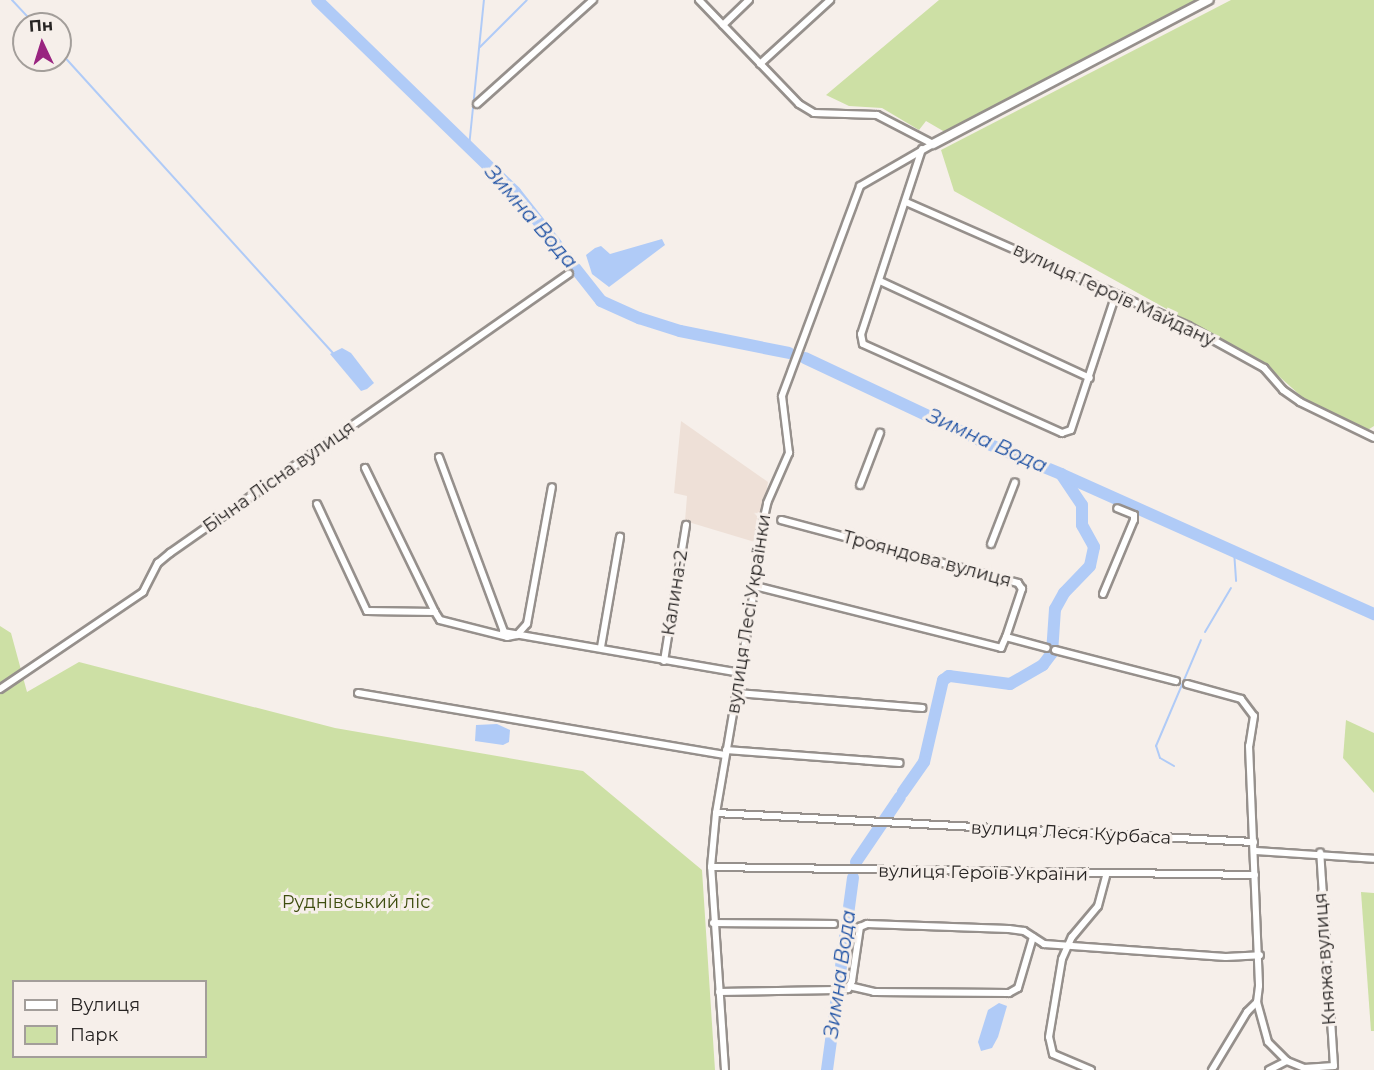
<!DOCTYPE html>
<meta charset="utf-8">
<style>
body{margin:0}
#map{position:relative;width:1374px;height:1070px;overflow:hidden;background:#f6efea;font-family:Montserrat,sans-serif}
div>[style]{position:absolute}
.built>*{inset:0;background:#eee0d7}
.green>*{inset:0;background:#cde0a5}
.water>*{inset:0;background:#b0cbf7}
.stream>*{height:2px;margin:-1px;padding:0 1px;transform-origin:1px;border-radius:1px;background:#b0cbf7}
.river>*{height:12px;margin:-6px;padding:0 6px;transform-origin:6px;border-radius:6px;background:#b0cbf7}
.roads{filter:drop-shadow(2px 0 #96908c) drop-shadow(-2px 0 #96908c) drop-shadow(0 2px #96908c) drop-shadow(0 -2px #96908c)}
.minor>*{height:6px;margin:-3px;padding:0 3px;transform-origin:3px;border-radius:3px;background:#fff}
.tertiary>*{height:8px;margin:-4px;padding:0 4px;transform-origin:4px;border-radius:4px;background:#fff}
span{translate:-50% -50%;white-space:nowrap;text-align:center;line-height:1.15;-webkit-text-stroke:6px #f6efea;paint-order:stroke}
.street-label{font-size:18px;color:#272423}
.park-label{font-size:18px;color:#3e4d0f}
.water-label{font-size:20px;color:#1e51a4;font-style:italic}
.legend{position:absolute;left:12px;top:980px;width:195px;height:78px;box-sizing:border-box;background:#f6efea;border:2px solid #a39e9a;margin:0;padding:8px 10px;list-style:none;font-size:18px;color:#272423}
.legend li{display:flex;align-items:center;gap:12px;height:30px}
.legend b{width:30px;border:2px solid #a39e9a}
.north{position:absolute;left:12px;top:12px;width:60px;height:60px;box-sizing:border-box;background:#f6efea;border:2px solid #a39e9a;border-radius:50%;rotate:356deg;font-size:16px;font-weight:700;line-height:24px;text-align:center;color:#272423}
.north::after{content:'';display:block;margin:auto;width:21px;height:27px;background:#992480;clip-path:polygon(50% 0,100% 100%,50% 72%,0 100%)}
</style>
<div id="map">
<div class="built">
<i style="clip-path:polygon(681px 421px,768px 482px,758px 543px,685px 521px,687px 496px,674px 493px)"></i>
</div>
<div class="green">
<i style="clip-path:polygon(939px 0,1197px 0,950px 135px,926px 121px,919px 130px,882px 108px,849px 106px,826px 95px)"></i>
<i style="clip-path:polygon(1231px 0,1374px 0,1374px 426px,1366px 431px,1354px 433px,1311px 405px,1264px 363px,954px 191px,941px 150px)"></i>
<i style="clip-path:polygon(evenodd,0 626px,11px 633px,27px 692px,79px 662px,335px 728px,583px 771px,702px 870px,715px 1070px,0 1070px,0 626px,14px 982px,206px 982px,206px 1056px,14px 1056px,14px 982px)"></i>
<i style="clip-path:polygon(1346px 720px,1374px 733px,1374px 793px,1343px 758px)"></i>
<i style="clip-path:polygon(1361px 892px,1374px 893px,1374px 1031px,1371px 1031px)"></i>
</div>
<div class="water">
<i style="clip-path:polygon(662px 239px,665px 245px,609px 287px,592px 274px,586px 255px,595px 248px,601px 246px,610px 254px)"></i>
<i style="clip-path:polygon(342px 348px,351px 353px,374px 383px,367px 389px,361px 391px,330px 354px)"></i>
<i style="clip-path:polygon(497px 724px,510px 730px,509px 742px,503px 745px,475px 741px,476px 725px)"></i>
<i style="clip-path:polygon(999px 1003px,1007px 1006px,998px 1037px,992px 1048px,981px 1051px,978px 1042px,988px 1010px)"></i>
</div>
<div class="stream">
<i style="left:12px;top:0;width:33px;rotate:47deg"></i>
<i style="left:480px;top:47px;width:66px;rotate:-45deg"></i>
<i style="left:60px;top:52px;width:406px;rotate:47.8deg"></i>
<i style="left:469px;top:147px;width:148px;rotate:-84.2deg"></i>
<i style="left:1234px;top:551px;width:30px;rotate:86deg"></i>
<i style="left:1205px;top:632px;width:51px;rotate:-59.4deg"></i>
<i style="left:1174px;top:766px;width:16px;rotate:-150deg"></i>
<i style="left:1160px;top:758px;width:13px;rotate:-108deg"></i>
<i style="left:1156px;top:746px;width:115px;rotate:-67deg"></i>
</div>
<div class="river">
<i style="left:317px;top:0;width:276px;rotate:44.1deg"></i>
<i style="left:515px;top:192px;width:139px;rotate:51.7deg"></i>
<i style="left:601px;top:301px;width:42px;rotate:24.1deg"></i>
<i style="left:639px;top:318px;width:43px;rotate:17.6deg"></i>
<i style="left:680px;top:331px;width:111px;rotate:11.4deg"></i>
<i style="left:805px;top:358px;width:195px;rotate:25.2deg"></i>
<i style="left:981px;top:441px;width:87px;rotate:22.4deg"></i>
<i style="left:1061px;top:474px;width:37px;rotate:56deg"></i>
<i style="left:1082px;top:505px;width:20px;rotate:90deg"></i>
<i style="left:1082px;top:525px;width:25px;rotate:61deg"></i>
<i style="left:1094px;top:547px;width:19px;rotate:102deg"></i>
<i style="left:1090px;top:566px;width:37px;rotate:134deg"></i>
<i style="left:1064px;top:593px;width:18px;rotate:119deg"></i>
<i style="left:1055px;top:609px;width:44px;rotate:93.9deg"></i>
<i style="left:1052px;top:653px;width:15px;rotate:127deg"></i>
<i style="left:1043px;top:665px;width:38px;rotate:150deg"></i>
<i style="left:1010px;top:684px;width:62px;rotate:-172.5deg"></i>
<i style="left:949px;top:676px;width:7px;rotate:146deg"></i>
<i style="left:943px;top:680px;width:84px;rotate:103deg"></i>
<i style="left:924px;top:762px;width:37px;rotate:125deg"></i>
<i style="left:1063px;top:475px;width:341px;rotate:24.1deg"></i>
<i style="left:856px;top:862px;width:78px;rotate:-55.9deg"></i>
<i style="left:827px;top:1070px;width:194px;rotate:-82.3deg"></i>
</div>
<div class="roads">
<div class="minor">
<i style="left:699px;top:0;width:144px;rotate:46.1deg"></i>
<i style="left:799px;top:104px;width:17px;rotate:31deg"></i>
<i style="left:814px;top:113px;width:63px;rotate:1.8deg"></i>
<i style="left:877px;top:115px;width:63px;rotate:27.4deg"></i>
<i style="left:723px;top:25px;width:36px;rotate:-44deg"></i>
<i style="left:760px;top:64px;width:95px;rotate:-42.4deg"></i>
<i style="left:477px;top:104px;width:156px;rotate:-41.9deg"></i>
<i style="left:922px;top:149px;width:195px;rotate:108.2deg"></i>
<i style="left:861px;top:334px;width:10px;rotate:79deg"></i>
<i style="left:863px;top:344px;width:218px;rotate:24.1deg"></i>
<i style="left:1062px;top:433px;width:9px;rotate:-18deg"></i>
<i style="left:1071px;top:430px;width:143px;rotate:-71.7deg"></i>
<i style="left:906px;top:202px;width:308px;rotate:23.7deg"></i>
<i style="left:1188px;top:326px;width:87px;rotate:28.9deg"></i>
<i style="left:1264px;top:368px;width:29px;rotate:49deg"></i>
<i style="left:1283px;top:390px;width:21px;rotate:35deg"></i>
<i style="left:1300px;top:402px;width:82px;rotate:25.9deg"></i>
<i style="left:880px;top:281px;width:231px;rotate:24.8deg"></i>
<i style="left:439px;top:457px;width:189px;rotate:69.6deg"></i>
<i style="left:365px;top:468px;width:160px;rotate:64.1deg"></i>
<i style="left:860px;top:485px;width:56px;rotate:-69deg"></i>
<i style="left:317px;top:504px;width:118px;rotate:65deg"></i>
<i style="left:367px;top:611px;width:68px;rotate:0.8deg"></i>
<i style="left:435px;top:612px;width:9px;rotate:58deg"></i>
<i style="left:440px;top:620px;width:69px;rotate:14.2deg"></i>
<i style="left:507px;top:637px;width:10px;rotate:-11deg"></i>
<i style="left:517px;top:635px;width:15px;rotate:-48deg"></i>
<i style="left:527px;top:624px;width:139px;rotate:-79.7deg"></i>
<i style="left:991px;top:544px;width:66px;rotate:-68.8deg"></i>
<i style="left:755px;top:586px;width:254px;rotate:14.1deg"></i>
<i style="left:1001px;top:648px;width:12px;rotate:-66deg"></i>
<i style="left:1006px;top:637px;width:51px;rotate:-71.6deg"></i>
<i style="left:1022px;top:589px;width:7px;rotate:-124deg"></i>
<i style="left:1018px;top:583px;width:245px;rotate:-165.1deg"></i>
<i style="left:1103px;top:594px;width:80px;rotate:-67.3deg"></i>
<i style="left:1134px;top:520px;width:5px;rotate:-90deg"></i>
<i style="left:1134px;top:515px;width:18px;rotate:-158deg"></i>
<i style="left:503px;top:632px;width:241px;rotate:9.8deg"></i>
<i style="left:1006px;top:637px;width:42px;rotate:15deg"></i>
<i style="left:601px;top:647px;width:112px;rotate:-80.2deg"></i>
<i style="left:1055px;top:650px;width:125px;rotate:14.4deg"></i>
<i style="left:664px;top:661px;width:138px;rotate:-80.8deg"></i>
<i style="left:1187px;top:684px;width:56px;rotate:15.5deg"></i>
<i style="left:1241px;top:699px;width:21px;rotate:53deg"></i>
<i style="left:1254px;top:716px;width:30px;rotate:99deg"></i>
<i style="left:1249px;top:746px;width:240px;rotate:87.6deg"></i>
<i style="left:1259px;top:986px;width:16px;rotate:97deg"></i>
<i style="left:1257px;top:1002px;width:14px;rotate:135deg"></i>
<i style="left:1247px;top:1012px;width:68px;rotate:121.1deg"></i>
<i style="left:0;top:689px;width:173px;rotate:-34.1deg"></i>
<i style="left:143px;top:592px;width:33px;rotate:-63deg"></i>
<i style="left:158px;top:563px;width:16px;rotate:-40deg"></i>
<i style="left:170px;top:553px;width:487px;rotate:-35deg"></i>
<i style="left:358px;top:693px;width:372px;rotate:9.6deg"></i>
<i style="left:737px;top:693px;width:186px;rotate:4.6deg"></i>
<i style="left:726px;top:750px;width:174px;rotate:4.3deg"></i>
<i style="left:716px;top:813px;width:539px;rotate:3.09deg"></i>
<i style="left:1255px;top:851px;width:119px;rotate:3.8deg"></i>
<i style="left:711px;top:867px;width:544px;rotate:0.84deg"></i>
<i style="left:713px;top:923px;width:121px;rotate:0.5deg"></i>
<i style="left:849px;top:986px;width:26px;rotate:13deg"></i>
<i style="left:874px;top:992px;width:135px;rotate:0.4deg"></i>
<i style="left:1009px;top:993px;width:10px;rotate:-29deg"></i>
<i style="left:1018px;top:988px;width:53px;rotate:-73.6deg"></i>
<i style="left:840px;top:990px;width:8px;rotate:-7deg"></i>
<i style="left:848px;top:989px;width:9px;rotate:-63deg"></i>
<i style="left:852px;top:981px;width:55px;rotate:-81.6deg"></i>
<i style="left:860px;top:927px;width:8px;rotate:-23deg"></i>
<i style="left:867px;top:924px;width:142px;rotate:2deg"></i>
<i style="left:1009px;top:929px;width:15px;rotate:8deg"></i>
<i style="left:1024px;top:931px;width:24px;rotate:33deg"></i>
<i style="left:1044px;top:944px;width:182px;rotate:4.1deg"></i>
<i style="left:1226px;top:957px;width:34px;rotate:-3deg"></i>
<i style="left:719px;top:992px;width:117px;rotate:-1deg"></i>
<i style="left:1257px;top:1002px;width:41px;rotate:74.6deg"></i>
<i style="left:1268px;top:1042px;width:27px;rotate:45deg"></i>
<i style="left:725px;top:1070px;width:203px;rotate:-93.9deg"></i>
<i style="left:711px;top:867px;width:54px;rotate:-84.7deg"></i>
<i style="left:716px;top:813px;width:230px;rotate:-80.3deg"></i>
<i style="left:755px;top:586px;width:47px;rotate:-85.1deg"></i>
<i style="left:759px;top:539px;width:37px;rotate:-77deg"></i>
<i style="left:767px;top:503px;width:55px;rotate:-66.3deg"></i>
<i style="left:789px;top:453px;width:57px;rotate:-97deg"></i>
<i style="left:782px;top:396px;width:224px;rotate:-69.6deg"></i>
<i style="left:860px;top:186px;width:84px;rotate:-29.9deg"></i>
<i style="left:1091px;top:1070px;width:41px;rotate:-157.2deg"></i>
<i style="left:1053px;top:1054px;width:17px;rotate:-103deg"></i>
<i style="left:1049px;top:1037px;width:79px;rotate:-80.5deg"></i>
<i style="left:1062px;top:959px;width:24px;rotate:-66deg"></i>
<i style="left:1072px;top:937px;width:40px;rotate:-50deg"></i>
<i style="left:1098px;top:906px;width:31px;rotate:-75deg"></i>
<i style="left:1269px;top:1070px;width:20px;rotate:-27deg"></i>
<i style="left:1287px;top:1061px;width:18px;rotate:22deg"></i>
<i style="left:1304px;top:1068px;width:30px;rotate:-4deg"></i>
<i style="left:1334px;top:1066px;width:214px;rotate:-93.7deg"></i>
</div>
<div class="tertiary">
<i style="left:933px;top:144px;width:311px;rotate:-27.6deg"></i>
</div>
</div>
<div class="street-label">
<span style="left:1114px;top:295px;rotate:25deg">вулиця Героїв Майдану</span>
<span style="left:279px;top:477px;rotate:-35deg">Бічна Лісна вулиця</span>
<span style="left:927px;top:559px;rotate:15deg">Трояндова вулиця</span>
<span style="left:675px;top:593px;rotate:-81deg">Калина-2</span>
<span style="left:749px;top:614px;rotate:-81deg">вулиця Лесі Українки</span>
<span style="left:1071px;top:833px;rotate:3deg">вулиця Леся Курбаса</span>
<span style="left:983px;top:873px;rotate:1deg">вулиця Героїв України</span>
<span style="left:1325px;top:959px;rotate:-94deg">Княжа вулиця</span>
</div>
<div class="park-label">
<span style="left:356px;top:902px">Руднівський ліс</span>
</div>
<div class="water-label">
<span style="left:531px;top:217px;rotate:49deg">Зимна Вода</span>
<span style="left:987px;top:441px;rotate:24deg">Зимна Вода</span>
<span style="left:840px;top:974px;rotate:-82deg">Зимна Вода</span>
</div>
<ul class="legend">
<li><b style="height:8px;background:#fff"></b>Вулиця</li>
<li><b style="height:16px;background:#cde0a5"></b>Парк</li>
</ul>
<div class="north">Пн</div>
</div>
